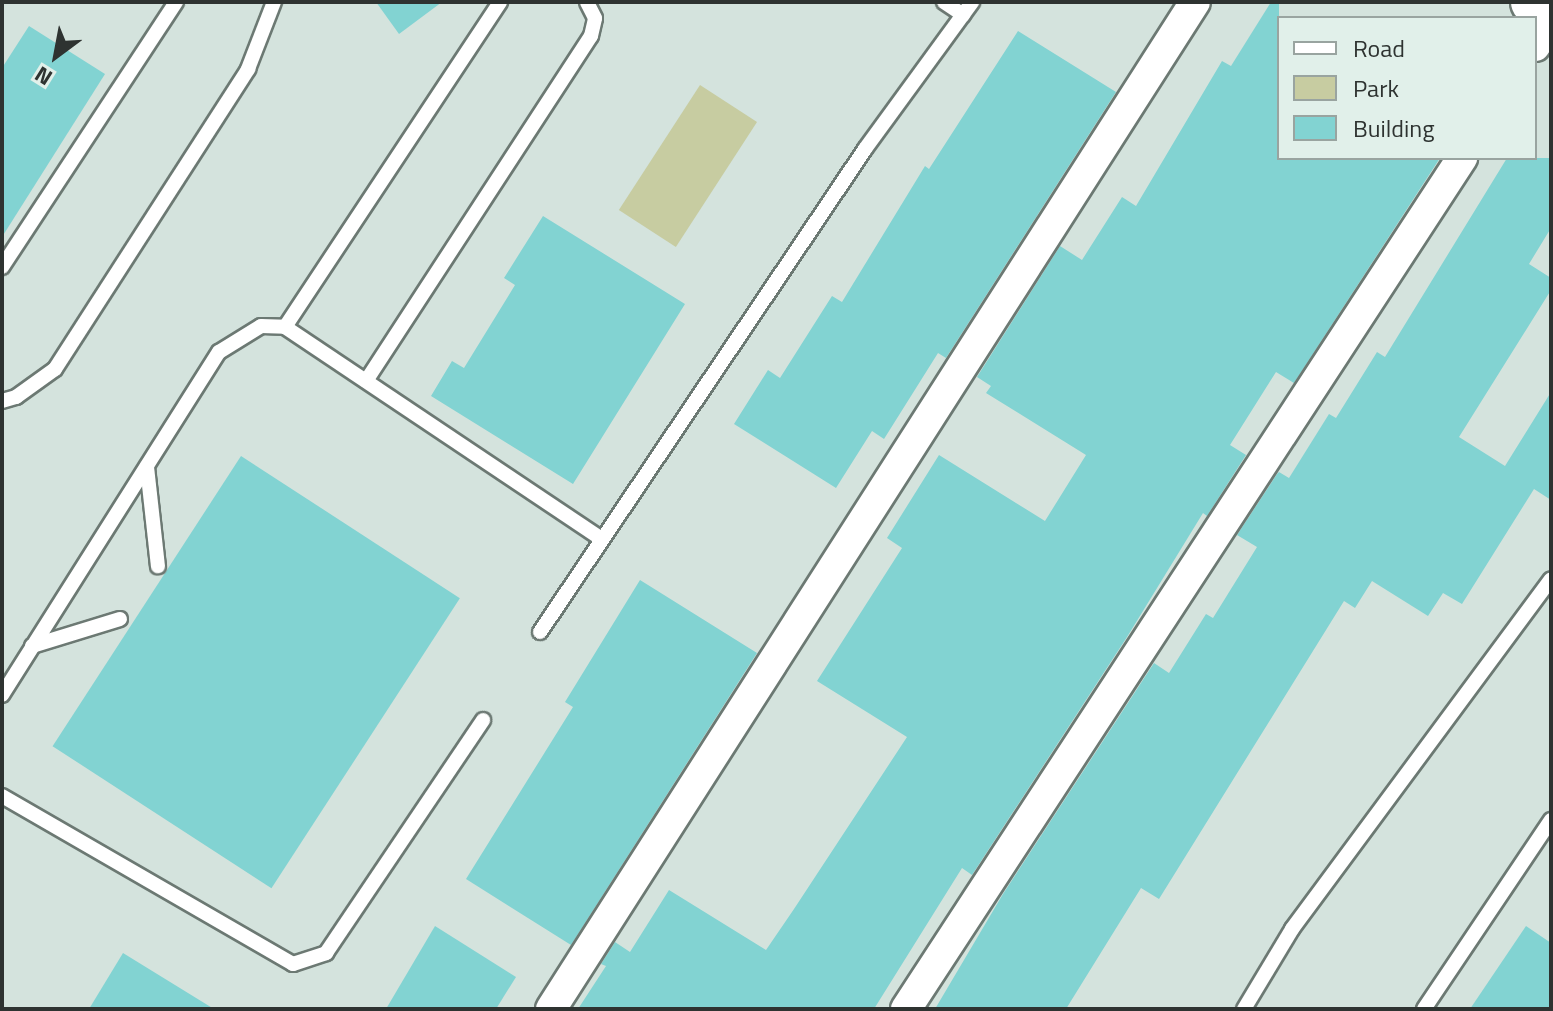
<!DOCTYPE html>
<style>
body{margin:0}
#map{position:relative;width:1553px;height:1011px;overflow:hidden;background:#d4e3dd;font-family:"Titillium Web",sans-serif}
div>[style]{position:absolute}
.green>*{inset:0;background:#c7cca1;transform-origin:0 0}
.building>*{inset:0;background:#82d3d2;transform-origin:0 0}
.roads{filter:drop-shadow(2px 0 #6c7973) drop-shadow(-2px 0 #6c7973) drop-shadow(0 2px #6c7973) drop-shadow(0 -2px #6c7973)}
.lane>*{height:14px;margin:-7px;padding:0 7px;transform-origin:7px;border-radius:7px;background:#fff}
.street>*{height:30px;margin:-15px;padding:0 15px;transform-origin:15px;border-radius:15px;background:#fff}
.primary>*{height:44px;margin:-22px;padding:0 22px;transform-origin:22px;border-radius:22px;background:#fff}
span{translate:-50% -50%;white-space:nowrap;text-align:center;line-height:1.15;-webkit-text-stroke:8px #e1f0ea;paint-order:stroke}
.frame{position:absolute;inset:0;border:4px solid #2e3331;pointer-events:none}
.legend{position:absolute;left:1277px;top:16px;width:260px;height:144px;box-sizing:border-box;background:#e1f0ea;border:2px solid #99a4a0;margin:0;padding:10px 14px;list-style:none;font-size:24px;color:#2e3331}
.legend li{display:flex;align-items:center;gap:16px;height:40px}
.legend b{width:40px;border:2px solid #99a4a0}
.north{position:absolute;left:16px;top:16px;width:80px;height:80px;-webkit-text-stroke:6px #e1f0ea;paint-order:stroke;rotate:212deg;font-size:22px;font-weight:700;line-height:32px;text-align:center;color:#2e3331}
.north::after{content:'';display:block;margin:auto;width:28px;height:36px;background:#2e3331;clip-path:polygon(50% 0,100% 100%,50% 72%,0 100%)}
</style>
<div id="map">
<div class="green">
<i style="left:700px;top:85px;width:68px;height:149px;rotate:33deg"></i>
</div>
<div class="building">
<i style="clip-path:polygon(376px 2px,442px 2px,399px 34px)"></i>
<i style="clip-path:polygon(1271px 2px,1279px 2px,1279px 158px,1440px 158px,1294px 383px,1276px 372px,1230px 445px,1246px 455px,1207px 516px,1203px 513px,1127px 637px,972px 875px,962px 868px,874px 1009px,578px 1009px,606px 966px,601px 964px,615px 942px,630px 952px,669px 890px,766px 950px,794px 909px,907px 737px,817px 681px,902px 548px,887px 538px,939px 455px,1045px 521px,1086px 455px,986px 393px,991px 386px,977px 377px,1060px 246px,1082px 260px,1122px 197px,1136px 206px,1222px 61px,1231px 66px)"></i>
<i style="clip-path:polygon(29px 26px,105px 74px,2px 237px,2px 68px)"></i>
<i style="clip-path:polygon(1018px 31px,1116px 92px,946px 358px,938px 353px,884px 439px,872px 431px,836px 488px,734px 424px,768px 370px,780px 378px,832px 296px,842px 302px,925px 166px,929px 169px)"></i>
<i style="clip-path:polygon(1507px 158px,1551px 158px,1551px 228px,1529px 264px,1551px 278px,1551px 290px,1459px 437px,1505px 466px,1551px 392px,1551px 500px,1534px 489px,1462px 604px,1443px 593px,1428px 616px,1372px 581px,1355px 608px,1344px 601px,1159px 899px,1141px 888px,1066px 1009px,935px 1009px,1003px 894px,1154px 663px,1169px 673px,1206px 614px,1213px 618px,1257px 547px,1237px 535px,1277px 474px,1279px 472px,1289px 478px,1329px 414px,1336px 418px,1377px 352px,1385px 357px)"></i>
<i style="clip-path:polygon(543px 216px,685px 304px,573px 484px,431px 396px,452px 361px,464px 368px,515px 285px,504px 278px)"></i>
<i style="left:241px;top:456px;width:261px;height:346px;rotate:33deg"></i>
<i style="clip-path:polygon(640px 580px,757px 653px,571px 945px,466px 879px,573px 707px,565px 702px)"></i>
<i style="clip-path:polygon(435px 926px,516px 977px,496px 1009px,386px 1009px)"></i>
<i style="clip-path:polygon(1526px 926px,1551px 943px,1551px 1009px,1470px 1009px)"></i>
<i style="clip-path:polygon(123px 953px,214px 1009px,89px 1009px)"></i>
</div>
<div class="roads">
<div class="lane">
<i style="left:944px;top:2px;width:23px;rotate:34deg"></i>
<i style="left:2px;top:267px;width:317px;rotate:-56.7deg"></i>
<i style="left:285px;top:327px;width:390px;rotate:-56.5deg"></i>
<i style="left:366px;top:381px;width:412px;rotate:-56.9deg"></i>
<i style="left:591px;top:36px;width:18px;rotate:-77deg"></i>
<i style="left:595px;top:18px;width:18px;rotate:-117deg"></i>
<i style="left:2px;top:401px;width:15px;rotate:-16deg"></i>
<i style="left:16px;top:397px;width:48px;rotate:-35.7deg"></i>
<i style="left:55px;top:369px;width:357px;rotate:-57.2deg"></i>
<i style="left:248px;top:69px;width:72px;rotate:-68.8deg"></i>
<i style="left:147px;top:467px;width:100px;rotate:83.7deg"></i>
<i style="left:540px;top:632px;width:582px;rotate:-56.06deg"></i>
<i style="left:865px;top:149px;width:182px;rotate:-53.9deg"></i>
<i style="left:32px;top:646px;width:92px;rotate:-17.1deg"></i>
<i style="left:2px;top:695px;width:406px;rotate:-57.7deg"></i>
<i style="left:219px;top:352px;width:49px;rotate:-31.8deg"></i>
<i style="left:261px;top:326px;width:24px;rotate:2deg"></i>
<i style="left:285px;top:327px;width:381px;rotate:33.8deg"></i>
<i style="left:2px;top:796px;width:336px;rotate:30deg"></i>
<i style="left:293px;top:964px;width:35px;rotate:-18deg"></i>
<i style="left:326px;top:953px;width:281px;rotate:-56deg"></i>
<i style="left:1244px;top:1009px;width:93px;rotate:-59deg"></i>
<i style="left:1292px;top:929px;width:435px;rotate:-53.5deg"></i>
<i style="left:1424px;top:1009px;width:228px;rotate:-56.1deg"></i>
</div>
<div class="street">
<i style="left:1535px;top:46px;width:29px;rotate:-56deg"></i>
<i style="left:551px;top:1009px;width:1195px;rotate:-57.4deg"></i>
<i style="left:906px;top:1009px;width:1017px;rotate:-56.84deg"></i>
</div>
<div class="primary">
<i style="left:1533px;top:2px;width:22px;rotate:34deg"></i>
</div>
</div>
<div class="frame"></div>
<ul class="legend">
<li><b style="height:10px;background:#fff"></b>Road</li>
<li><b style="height:22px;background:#c7cca1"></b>Park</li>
<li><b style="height:22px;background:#82d3d2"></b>Building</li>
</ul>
<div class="north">N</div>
</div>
